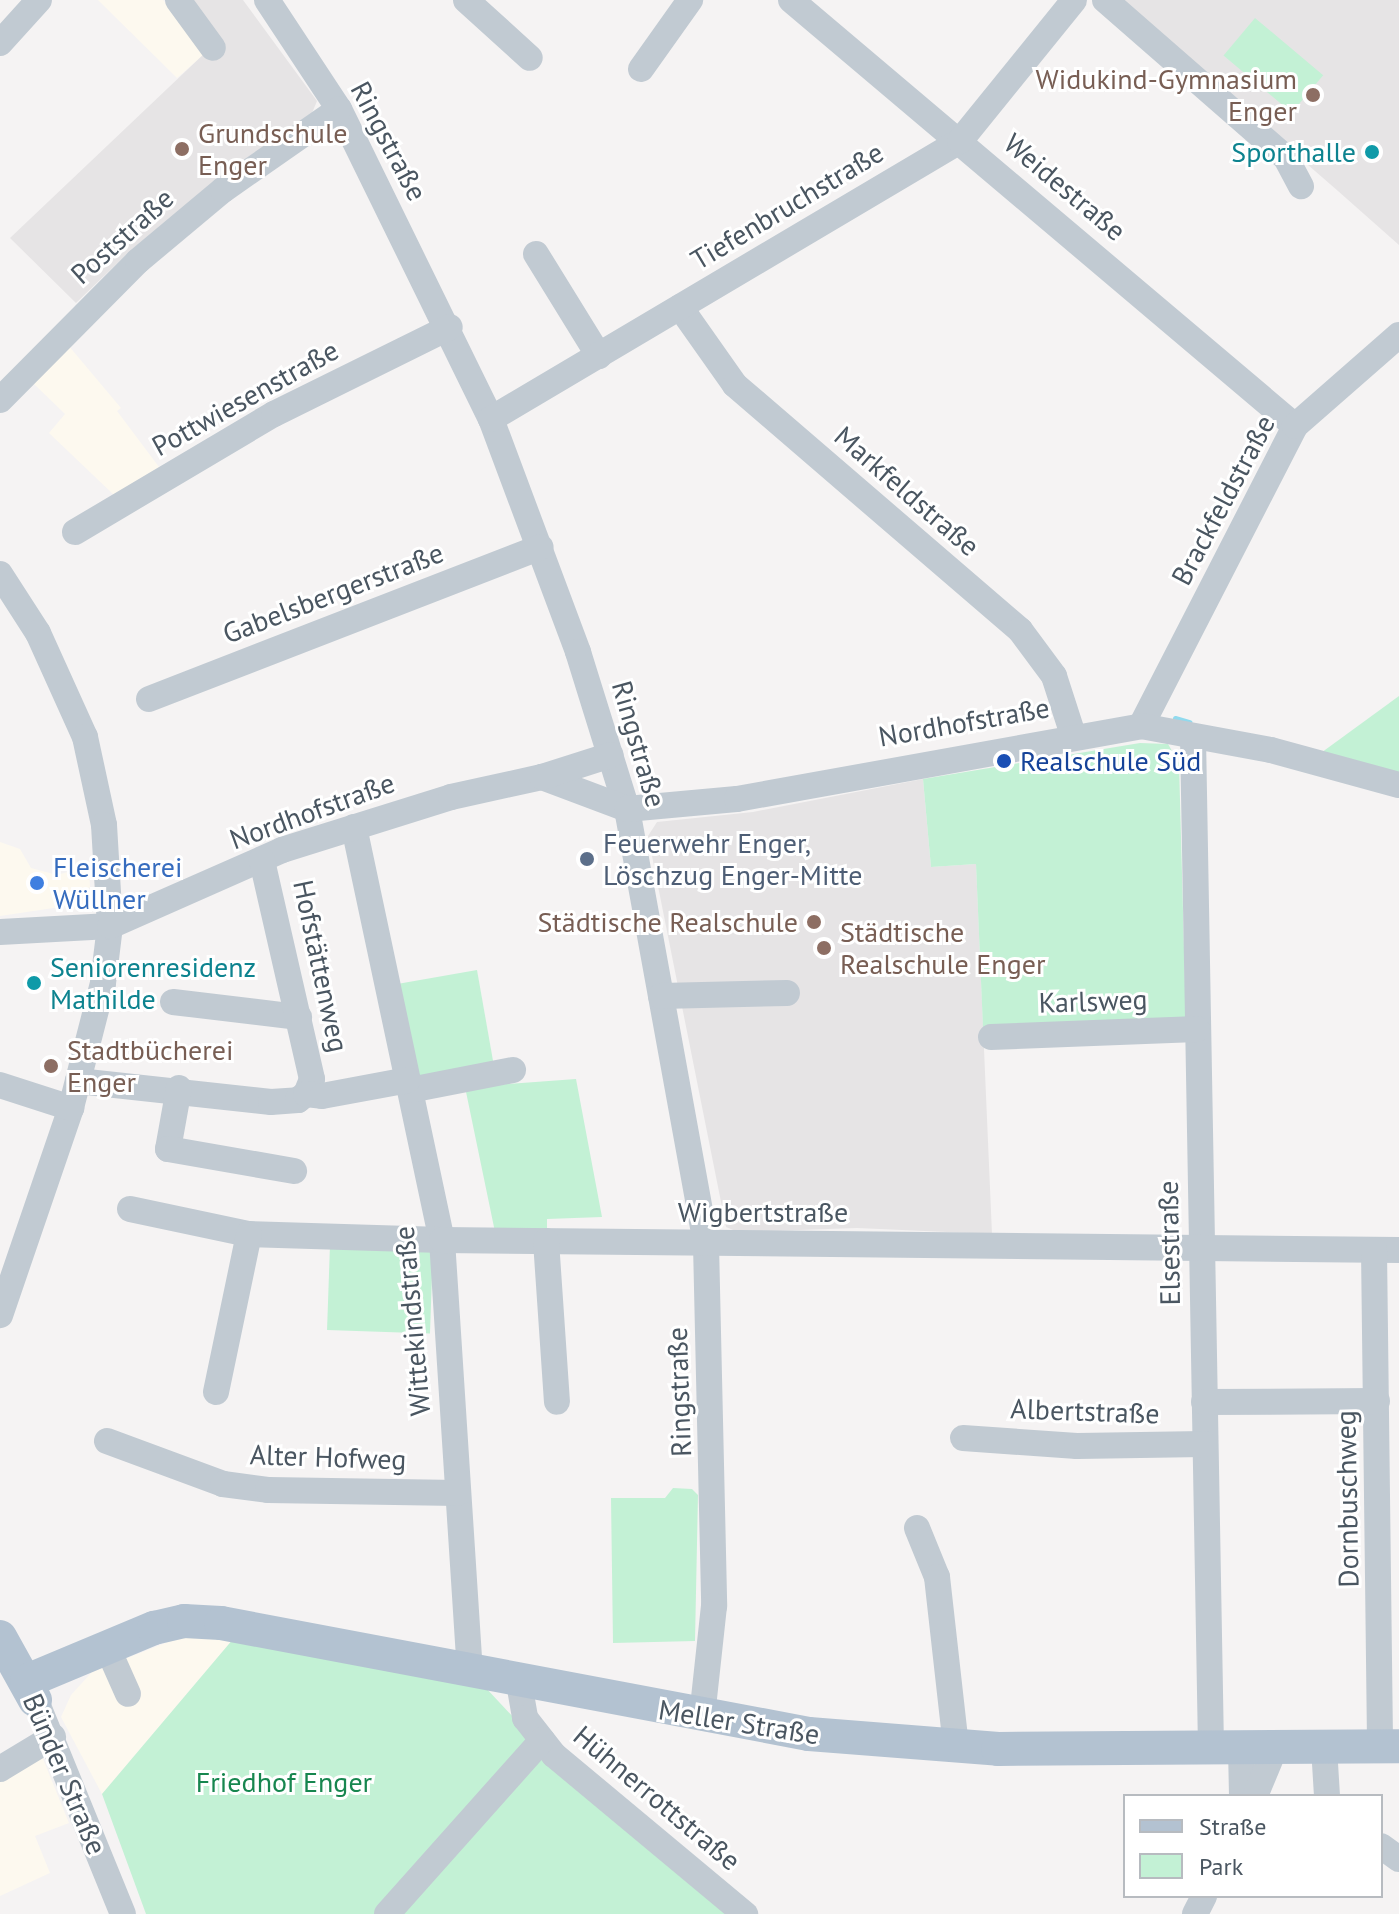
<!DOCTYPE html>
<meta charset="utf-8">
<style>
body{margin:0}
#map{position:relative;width:1399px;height:1914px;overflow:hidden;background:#f5f3f3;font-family:"PT Sans",sans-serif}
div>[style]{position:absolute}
.commercial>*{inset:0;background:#fdf9ef}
.education>*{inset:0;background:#e6e4e5}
.green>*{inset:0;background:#c3f1d5;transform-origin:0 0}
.stream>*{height:5px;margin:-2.5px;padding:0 2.5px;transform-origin:2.5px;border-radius:2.5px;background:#90daee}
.minor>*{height:26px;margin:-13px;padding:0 13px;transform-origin:13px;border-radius:13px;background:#c1cad2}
.major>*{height:34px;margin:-17px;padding:0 17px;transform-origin:17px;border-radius:17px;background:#b3c2d1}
.dots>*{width:22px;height:22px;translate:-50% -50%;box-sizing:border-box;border:4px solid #fff;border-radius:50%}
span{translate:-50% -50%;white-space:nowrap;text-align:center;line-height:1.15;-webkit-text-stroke:6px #fff;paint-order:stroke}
.education-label{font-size:28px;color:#785e54}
.right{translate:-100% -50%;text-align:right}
.left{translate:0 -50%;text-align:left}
.street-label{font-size:28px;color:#4a5661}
.culture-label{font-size:28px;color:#0d838f}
.transit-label{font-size:28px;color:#164399}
.service-label{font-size:28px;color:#4e5e75}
.shop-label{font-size:28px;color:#366cbe}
.park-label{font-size:28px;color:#17864f}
.legend{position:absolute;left:1123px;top:1794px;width:260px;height:104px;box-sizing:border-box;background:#fff;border:2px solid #b7bbc0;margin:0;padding:10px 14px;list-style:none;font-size:24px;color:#4a5661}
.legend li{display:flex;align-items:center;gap:16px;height:40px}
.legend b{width:40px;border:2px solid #b7bbc0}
</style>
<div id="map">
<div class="commercial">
<i style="clip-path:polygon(98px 0,163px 0,208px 51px,177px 78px)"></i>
<i style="clip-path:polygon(68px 345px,121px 408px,117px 411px,159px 467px,114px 495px,49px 433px,65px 414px,32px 382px)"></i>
<i style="clip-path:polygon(0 842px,20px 849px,31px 868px,57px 875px,89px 866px,90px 887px,67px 906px,0 916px)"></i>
<i style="clip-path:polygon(178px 1638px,234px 1638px,102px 1794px,61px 1717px,71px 1695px,92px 1672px)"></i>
<i style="clip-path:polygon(41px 1754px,69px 1823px,35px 1836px,50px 1873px,0 1896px,0 1781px)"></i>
</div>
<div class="education">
<i style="clip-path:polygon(185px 0,243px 0,317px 101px,312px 113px,130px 251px,76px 303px,10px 238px,207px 51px)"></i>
<i style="clip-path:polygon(1118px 0,1399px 0,1399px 245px,1338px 191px)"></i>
<i style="clip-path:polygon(923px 779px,931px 867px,976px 864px,992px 1234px,857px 1228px,738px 1232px,726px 1227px,648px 836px,657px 822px,753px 812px)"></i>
</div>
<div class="green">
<i style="left:1255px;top:18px;width:89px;height:49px;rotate:40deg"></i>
<i style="clip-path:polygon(1399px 696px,1399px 780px,1314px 758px)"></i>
<i style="clip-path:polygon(1140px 743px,1168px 744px,1179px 763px,1186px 1021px,983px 1028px,976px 864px,931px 867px,923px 779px)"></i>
<i style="left:477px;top:970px;width:98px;height:81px;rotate:80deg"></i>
<i style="clip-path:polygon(576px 1079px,602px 1217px,547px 1219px,547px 1232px,495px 1232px,465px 1087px)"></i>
<i style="left:330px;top:1245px;width:103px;height:85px;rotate:2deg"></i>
<i style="clip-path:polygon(673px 1488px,692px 1489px,698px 1495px,695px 1641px,613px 1643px,611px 1498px,665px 1498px)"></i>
<i style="clip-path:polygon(234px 1638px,485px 1687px,586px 1795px,728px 1914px,146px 1914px,102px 1794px)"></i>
</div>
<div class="stream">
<i style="left:1175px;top:718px;width:15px;rotate:16deg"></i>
</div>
<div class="minor">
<i style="left:178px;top:0;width:59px;rotate:53.9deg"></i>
<i style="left:267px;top:0;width:131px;rotate:56.6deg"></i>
<i style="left:339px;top:109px;width:345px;rotate:63.9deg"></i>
<i style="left:491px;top:419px;width:249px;rotate:69.5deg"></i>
<i style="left:578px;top:652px;width:164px;rotate:72.7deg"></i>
<i style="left:627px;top:809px;width:442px;rotate:79.7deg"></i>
<i style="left:706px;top:1244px;width:362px;rotate:88.7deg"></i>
<i style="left:714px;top:1606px;width:112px;rotate:96.2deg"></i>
<i style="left:466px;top:0;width:86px;rotate:42.2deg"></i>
<i style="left:791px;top:0;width:660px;rotate:40.21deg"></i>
<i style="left:1105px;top:0;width:240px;rotate:41.1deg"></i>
<i style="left:1286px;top:158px;width:32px;rotate:62deg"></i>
<i style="left:0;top:43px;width:58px;rotate:-47.8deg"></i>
<i style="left:641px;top:69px;width:85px;rotate:-54.6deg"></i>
<i style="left:536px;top:254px;width:120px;rotate:58.3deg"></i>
<i style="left:680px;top:307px;width:95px;rotate:54.8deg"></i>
<i style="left:735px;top:385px;width:376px;rotate:40.7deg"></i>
<i style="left:1020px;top:630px;width:57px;rotate:53.5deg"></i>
<i style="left:1054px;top:676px;width:62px;rotate:72.1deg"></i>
<i style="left:0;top:400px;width:196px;rotate:-45.2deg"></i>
<i style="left:138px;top:261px;width:111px;rotate:-39.9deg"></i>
<i style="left:223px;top:190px;width:141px;rotate:-34.9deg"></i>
<i style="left:491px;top:419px;width:545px;rotate:-30.66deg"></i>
<i style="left:960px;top:141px;width:181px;rotate:-51deg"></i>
<i style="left:75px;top:532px;width:231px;rotate:-30.7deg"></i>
<i style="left:274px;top:414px;width:196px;rotate:-26.3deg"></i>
<i style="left:0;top:574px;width:70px;rotate:57.2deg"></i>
<i style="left:38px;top:633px;width:114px;rotate:65.7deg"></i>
<i style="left:85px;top:737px;width:90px;rotate:77.8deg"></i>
<i style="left:104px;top:825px;width:101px;rotate:86.6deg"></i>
<i style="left:110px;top:926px;width:57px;rotate:97deg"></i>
<i style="left:103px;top:983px;width:129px;rotate:104.4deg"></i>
<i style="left:71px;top:1108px;width:219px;rotate:108.9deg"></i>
<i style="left:149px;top:699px;width:420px;rotate:-21.2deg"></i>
<i style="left:1141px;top:726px;width:337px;rotate:-62.8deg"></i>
<i style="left:1295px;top:426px;width:138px;rotate:-41.2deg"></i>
<i style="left:1193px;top:737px;width:1012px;rotate:88.98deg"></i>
<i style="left:542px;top:777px;width:91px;rotate:20.6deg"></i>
<i style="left:627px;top:809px;width:110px;rotate:-5.2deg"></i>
<i style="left:737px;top:799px;width:411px;rotate:-10.2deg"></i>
<i style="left:1141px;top:726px;width:132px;rotate:10.5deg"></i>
<i style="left:1271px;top:750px;width:133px;rotate:15.3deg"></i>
<i style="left:354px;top:827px;width:422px;rotate:78deg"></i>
<i style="left:442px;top:1240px;width:434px;rotate:86.3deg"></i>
<i style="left:0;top:932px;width:110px;rotate:-3.1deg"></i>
<i style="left:110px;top:926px;width:188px;rotate:-23.8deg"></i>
<i style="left:282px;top:850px;width:177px;rotate:-17.4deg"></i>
<i style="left:451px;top:797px;width:93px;rotate:-12.4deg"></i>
<i style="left:542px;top:777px;width:72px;rotate:-17.7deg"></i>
<i style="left:661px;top:996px;width:126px;rotate:-1.4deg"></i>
<i style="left:173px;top:1002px;width:127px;rotate:6.8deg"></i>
<i style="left:991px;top:1037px;width:206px;rotate:-2.2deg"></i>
<i style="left:78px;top:1081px;width:194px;rotate:6.2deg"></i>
<i style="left:271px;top:1102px;width:27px;rotate:-4deg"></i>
<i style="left:298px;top:1100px;width:10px;rotate:-37deg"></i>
<i style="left:306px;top:1094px;width:16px;rotate:-68deg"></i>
<i style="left:312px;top:1079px;width:225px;rotate:-102.9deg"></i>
<i style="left:0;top:1085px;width:75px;rotate:17.9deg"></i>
<i style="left:179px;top:1088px;width:62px;rotate:100.2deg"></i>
<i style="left:168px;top:1149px;width:128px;rotate:9.9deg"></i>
<i style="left:410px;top:1090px;width:105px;rotate:-11deg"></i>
<i style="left:306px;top:1094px;width:16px;rotate:7deg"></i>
<i style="left:322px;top:1096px;width:87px;rotate:-10.5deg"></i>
<i style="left:130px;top:1209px;width:122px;rotate:11.9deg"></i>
<i style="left:249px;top:1234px;width:193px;rotate:1.8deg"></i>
<i style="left:442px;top:1240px;width:957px;rotate:0.6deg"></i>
<i style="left:546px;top:1241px;width:161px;rotate:86.1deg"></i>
<i style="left:1374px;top:1250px;width:497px;rotate:89.3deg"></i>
<i style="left:216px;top:1392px;width:161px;rotate:-78.2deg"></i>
<i style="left:1204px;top:1402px;width:173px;rotate:-0.3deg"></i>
<i style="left:963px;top:1438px;width:114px;rotate:4deg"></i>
<i style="left:1077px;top:1446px;width:127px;rotate:-0.9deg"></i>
<i style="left:107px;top:1441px;width:124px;rotate:20.3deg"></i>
<i style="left:223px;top:1484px;width:45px;rotate:7.6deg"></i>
<i style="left:268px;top:1490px;width:190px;rotate:0.9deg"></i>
<i style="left:917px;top:1528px;width:53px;rotate:67.8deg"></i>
<i style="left:937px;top:1577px;width:170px;rotate:83.6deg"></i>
<i style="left:108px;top:1649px;width:49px;rotate:66deg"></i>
<i style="left:519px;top:1683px;width:36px;rotate:80deg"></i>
<i style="left:525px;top:1718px;width:47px;rotate:51.9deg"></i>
<i style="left:554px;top:1755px;width:249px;rotate:39.8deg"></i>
<i style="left:36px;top:1701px;width:230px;rotate:67.8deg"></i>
<i style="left:1324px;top:1747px;width:49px;rotate:86.5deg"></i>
<i style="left:1241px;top:1748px;width:48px;rotate:88.8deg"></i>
<i style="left:0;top:1769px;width:62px;rotate:-31.1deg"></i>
<i style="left:1255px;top:1796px;width:52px;rotate:-67.4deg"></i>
<i style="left:1381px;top:1846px;width:22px;rotate:36deg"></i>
<i style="left:387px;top:1914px;width:233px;rotate:-48.3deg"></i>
<i style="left:1195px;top:1914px;width:20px;rotate:-63deg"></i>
</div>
<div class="major">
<i style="left:0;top:1637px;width:72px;rotate:60.9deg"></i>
<i style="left:27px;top:1681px;width:138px;rotate:-22.7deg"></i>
<i style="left:154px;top:1628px;width:31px;rotate:-13deg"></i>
<i style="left:184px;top:1621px;width:37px;rotate:3deg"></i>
<i style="left:221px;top:1623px;width:598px;rotate:10.69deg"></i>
<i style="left:809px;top:1734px;width:190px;rotate:4.5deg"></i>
<i style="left:998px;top:1749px;width:401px;rotate:-0.4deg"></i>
</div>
<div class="dots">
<i style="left:1313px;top:95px;background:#8d6e63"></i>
<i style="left:182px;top:149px;background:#8d6e63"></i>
<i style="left:1372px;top:152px;background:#0f9aa8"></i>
<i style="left:1004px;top:761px;background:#1a4fb4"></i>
<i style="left:587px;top:859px;background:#5c6f8a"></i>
<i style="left:37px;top:883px;background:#3f7fe0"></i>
<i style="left:814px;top:922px;background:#8d6e63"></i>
<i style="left:824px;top:948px;background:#8d6e63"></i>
<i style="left:34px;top:983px;background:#0f9aa8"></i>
<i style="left:51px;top:1066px;background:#8d6e63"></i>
</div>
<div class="education-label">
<span class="right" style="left:1297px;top:95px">Widukind-Gymnasium<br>Enger</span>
<span class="left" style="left:198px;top:149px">Grundschule<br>Enger</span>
<span class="right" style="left:798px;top:922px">Städtische Realschule</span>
<span class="left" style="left:840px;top:948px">Städtische<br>Realschule Enger</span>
<span class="left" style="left:67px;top:1066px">Stadtbücherei<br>Enger</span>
</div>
<div class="street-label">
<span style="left:389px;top:141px;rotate:62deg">Ringstraße</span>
<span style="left:1065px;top:187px;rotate:40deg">Weidestraße</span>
<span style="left:787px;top:206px;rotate:-31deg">Tiefenbruchstraße</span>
<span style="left:122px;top:236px;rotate:-42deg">Poststraße</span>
<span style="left:245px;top:398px;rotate:-29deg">Pottwiesenstraße</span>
<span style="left:907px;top:491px;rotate:41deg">Markfeldstraße</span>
<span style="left:1223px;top:500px;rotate:-62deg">Brackfeldstraße</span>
<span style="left:333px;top:593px;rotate:-21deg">Gabelsbergerstraße</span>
<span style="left:964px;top:722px;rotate:-10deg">Nordhofstraße</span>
<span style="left:639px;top:744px;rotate:74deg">Ringstraße</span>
<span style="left:312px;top:811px;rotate:-20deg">Nordhofstraße</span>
<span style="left:321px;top:966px;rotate:78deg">Hofstättenweg</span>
<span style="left:1093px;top:1001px;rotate:-2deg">Karlsweg</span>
<span style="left:763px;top:1212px">Wigbertstraße</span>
<span style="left:1169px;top:1243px;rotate:-91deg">Elsestraße</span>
<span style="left:412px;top:1321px;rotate:-95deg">Wittekindstraße</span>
<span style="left:679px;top:1392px;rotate:-92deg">Ringstraße</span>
<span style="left:1085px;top:1411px;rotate:2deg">Albertstraße</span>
<span style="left:328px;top:1457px;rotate:2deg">Alter Hofweg</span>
<span style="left:1347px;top:1499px;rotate:-91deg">Dornbuschweg</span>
<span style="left:739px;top:1722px;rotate:9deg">Meller Straße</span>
<span style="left:65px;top:1774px;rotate:67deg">Bünder Straße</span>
<span style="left:657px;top:1798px;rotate:40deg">Hühnerrottstraße</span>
</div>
<div class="culture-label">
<span class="right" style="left:1356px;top:152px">Sporthalle</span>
<span class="left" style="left:50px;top:983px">Seniorenresidenz<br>Mathilde</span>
</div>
<div class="transit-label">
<span class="left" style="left:1020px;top:761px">Realschule Süd</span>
</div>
<div class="service-label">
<span class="left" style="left:603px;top:859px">Feuerwehr Enger,<br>Löschzug Enger-Mitte</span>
</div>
<div class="shop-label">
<span class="left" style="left:53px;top:883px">Fleischerei<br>Wüllner</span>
</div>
<div class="park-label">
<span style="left:284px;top:1782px">Friedhof Enger</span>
</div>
<ul class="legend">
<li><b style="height:10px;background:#b3c2d1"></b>Straße</li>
<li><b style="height:22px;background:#c3f1d5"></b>Park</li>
</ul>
</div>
